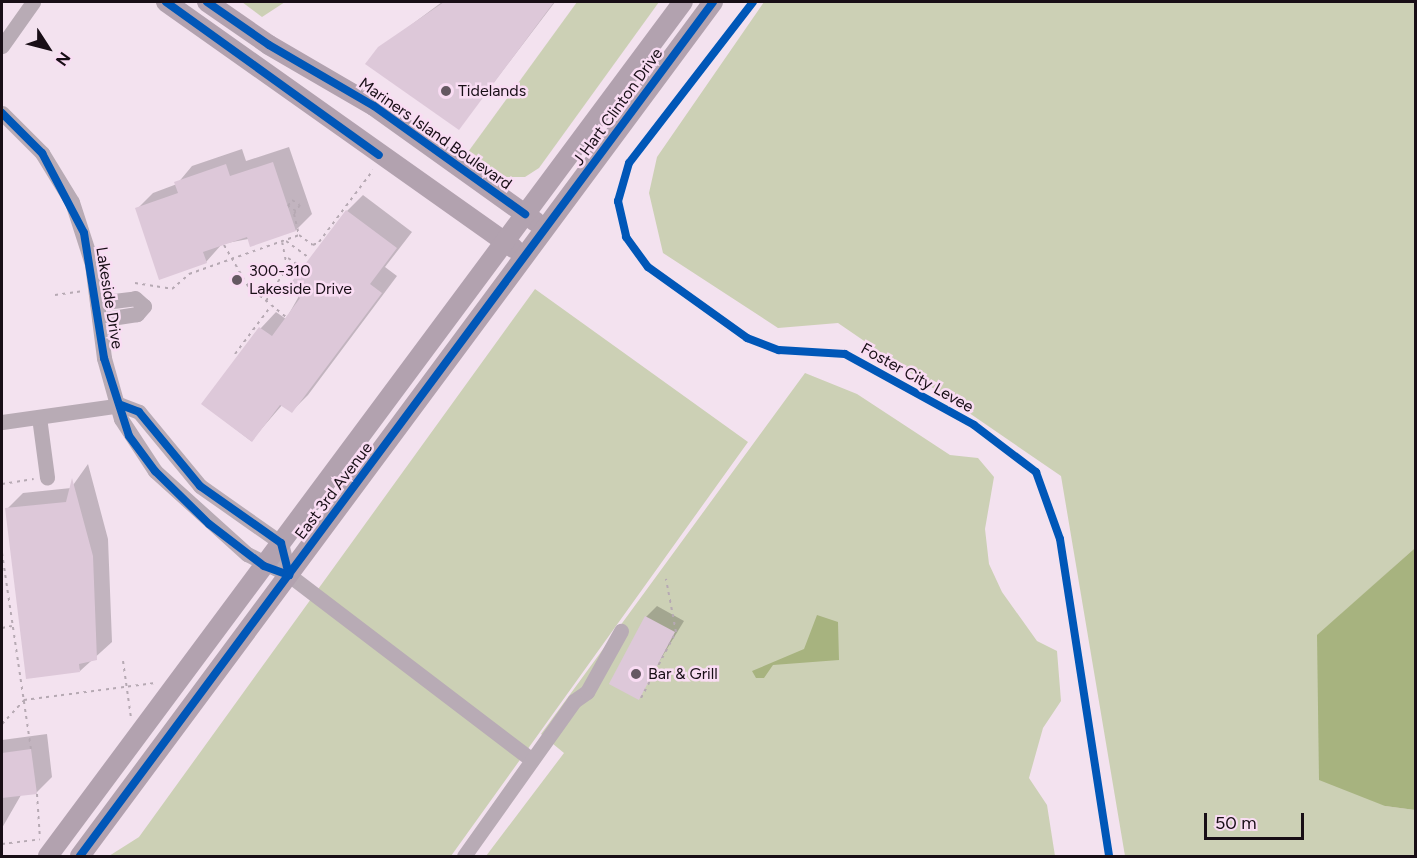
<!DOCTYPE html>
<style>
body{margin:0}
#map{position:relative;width:1417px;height:858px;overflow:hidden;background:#f3e2ef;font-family:Figtree,sans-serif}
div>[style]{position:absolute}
.green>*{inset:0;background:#ccd0b5}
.water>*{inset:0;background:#a7b37f}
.shadow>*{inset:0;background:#0003}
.building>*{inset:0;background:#ddc8d9;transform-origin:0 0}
.path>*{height:2px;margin-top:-1px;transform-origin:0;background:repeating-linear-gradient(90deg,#b6a9b3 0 3px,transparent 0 7.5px)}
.minor>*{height:15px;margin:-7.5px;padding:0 7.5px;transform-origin:7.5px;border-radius:7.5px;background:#b8abb5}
.major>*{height:20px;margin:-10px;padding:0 10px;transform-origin:10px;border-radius:10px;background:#b2a2af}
.cycleway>*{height:8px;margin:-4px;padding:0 4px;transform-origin:4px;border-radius:4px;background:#0057b8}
.dots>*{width:16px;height:16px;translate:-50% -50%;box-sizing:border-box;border:3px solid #f9dcf3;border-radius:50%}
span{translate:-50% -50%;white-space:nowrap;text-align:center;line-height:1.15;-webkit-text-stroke:5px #f9dcf3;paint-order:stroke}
.poi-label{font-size:16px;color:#180e16}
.left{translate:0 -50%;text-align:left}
.street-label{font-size:16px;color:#180e16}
.frame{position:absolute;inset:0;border:3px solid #180e16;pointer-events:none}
.north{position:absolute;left:18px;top:18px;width:60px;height:60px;-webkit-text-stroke:4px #f9dcf3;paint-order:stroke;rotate:126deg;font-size:16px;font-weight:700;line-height:24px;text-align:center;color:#180e16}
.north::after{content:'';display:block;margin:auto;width:21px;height:27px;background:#180e16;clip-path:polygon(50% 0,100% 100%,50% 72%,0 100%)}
.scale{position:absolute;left:1204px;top:813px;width:100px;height:27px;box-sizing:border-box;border:3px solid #180e16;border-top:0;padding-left:8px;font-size:18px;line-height:21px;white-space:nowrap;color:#180e16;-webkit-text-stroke:4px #f9dcf3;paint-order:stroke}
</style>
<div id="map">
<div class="green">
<i style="clip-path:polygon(242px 2px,285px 2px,262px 17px)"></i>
<i style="clip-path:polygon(577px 2px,659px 2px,539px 168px,525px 177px,506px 177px,468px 152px)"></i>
<i style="clip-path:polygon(764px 2px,1415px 2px,1415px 548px,1317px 636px,1385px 806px,1415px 810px,1415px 856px,1125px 856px,1061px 476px,838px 323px,778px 328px,663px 253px,649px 193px,657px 157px)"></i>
<i style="clip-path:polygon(535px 289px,748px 442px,451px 856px,109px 856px,139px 837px)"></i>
<i style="clip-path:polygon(805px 373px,857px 394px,950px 455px,978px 458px,994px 477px,985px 529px,989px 564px,1002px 592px,1037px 641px,1057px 651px,1061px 701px,1043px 728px,1029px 778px,1047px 805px,1055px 856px,486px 856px,564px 753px,541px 734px)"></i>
</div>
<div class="water">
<i style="clip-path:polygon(1415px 548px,1415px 810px,1385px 806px,1319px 780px,1317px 635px)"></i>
<i style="clip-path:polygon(817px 615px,838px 622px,839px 660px,773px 665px,764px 678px,756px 678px,752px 671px,804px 649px)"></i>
</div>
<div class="shadow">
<i style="clip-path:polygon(442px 2px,555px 2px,459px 128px,380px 48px)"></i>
<i style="clip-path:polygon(289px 147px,312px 214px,296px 230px,222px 244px,206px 262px,137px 209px,153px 193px,177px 184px,192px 166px,242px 149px,246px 161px)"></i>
<i style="clip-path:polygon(363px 195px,412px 232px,385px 267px,397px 276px,308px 395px,292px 411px,283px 404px,251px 441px,203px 404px,261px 328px,276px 312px,286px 319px,347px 211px)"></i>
<i style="clip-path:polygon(88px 464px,108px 539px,112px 642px,80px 671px,7px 509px,23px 493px,71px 488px)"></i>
<i style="clip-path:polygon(657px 606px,684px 621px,637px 698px,646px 617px)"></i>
<i style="clip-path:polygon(47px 734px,52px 777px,36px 793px,21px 795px,2px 828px,2px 740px)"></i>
</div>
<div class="building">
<i style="clip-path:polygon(444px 2px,554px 2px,459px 130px,365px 64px,378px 47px)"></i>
<i style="clip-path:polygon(273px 162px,296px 231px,250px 247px,247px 237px,203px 252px,207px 263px,159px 280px,135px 208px,178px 193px,174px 182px,226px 164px,230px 176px)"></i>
<i style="clip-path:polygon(346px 210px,397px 248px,370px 284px,382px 293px,292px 413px,280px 405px,252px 442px,201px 404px,259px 327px,272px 336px,300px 298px,287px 288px)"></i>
<i style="clip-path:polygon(72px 478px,93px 556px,97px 660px,79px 664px,80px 672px,26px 679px,5px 508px,66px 502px)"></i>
<i style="left:645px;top:616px;width:34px;height:77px;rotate:28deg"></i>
<i style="clip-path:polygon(31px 749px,37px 794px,2px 798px,2px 753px)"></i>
</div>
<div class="path">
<i style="left:296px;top:211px;width:9px;rotate:-148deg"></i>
<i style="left:288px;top:206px;width:7px;rotate:-56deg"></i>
<i style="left:292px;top:200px;width:9px;rotate:32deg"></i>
<i style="left:300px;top:205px;width:11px;rotate:124deg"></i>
<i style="left:294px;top:214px;width:22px;rotate:77deg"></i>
<i style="left:299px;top:235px;width:17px;rotate:36deg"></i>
<i style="left:313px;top:245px;width:7px;rotate:-27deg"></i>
<i style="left:319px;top:242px;width:90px;rotate:-53.1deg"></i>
<i style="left:286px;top:241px;width:27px;rotate:36deg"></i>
<i style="left:224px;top:245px;width:48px;rotate:59.7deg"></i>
<i style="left:248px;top:286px;width:49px;rotate:39.2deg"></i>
<i style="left:288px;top:258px;width:14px;rotate:34deg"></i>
<i style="left:286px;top:271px;width:9px;rotate:36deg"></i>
<i style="left:135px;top:283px;width:37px;rotate:9deg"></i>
<i style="left:172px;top:289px;width:23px;rotate:-41deg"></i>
<i style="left:189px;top:274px;width:117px;rotate:-19.5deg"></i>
<i style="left:55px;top:295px;width:27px;rotate:-8deg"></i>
<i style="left:266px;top:301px;width:40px;rotate:-58deg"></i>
<i style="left:287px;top:267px;width:25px;rotate:-101deg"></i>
<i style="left:235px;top:354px;width:60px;rotate:-53.1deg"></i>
<i style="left:2px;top:484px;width:32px;rotate:-9deg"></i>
<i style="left:2px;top:553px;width:198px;rotate:81.6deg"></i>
<i style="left:2px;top:628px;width:10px;rotate:-11deg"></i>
<i style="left:123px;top:661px;width:58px;rotate:82deg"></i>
<i style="left:641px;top:698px;width:75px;rotate:-62.1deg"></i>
<i style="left:676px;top:632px;width:54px;rotate:-100.7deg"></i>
<i style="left:2px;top:724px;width:33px;rotate:-47deg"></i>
<i style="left:24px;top:700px;width:132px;rotate:-7.4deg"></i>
<i style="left:37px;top:794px;width:45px;rotate:86.2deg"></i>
<i style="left:2px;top:844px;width:38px;rotate:-7deg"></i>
</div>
<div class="minor">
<i style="left:2px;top:46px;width:54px;rotate:-54.8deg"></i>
<i style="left:2px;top:113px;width:57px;rotate:45deg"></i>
<i style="left:42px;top:153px;width:57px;rotate:58.5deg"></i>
<i style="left:72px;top:202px;width:65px;rotate:72.1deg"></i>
<i style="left:92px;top:264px;width:95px;rotate:82.7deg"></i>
<i style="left:104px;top:358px;width:63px;rotate:74.4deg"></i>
<i style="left:121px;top:419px;width:62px;rotate:56.8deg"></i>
<i style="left:155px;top:471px;width:124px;rotate:42.1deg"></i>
<i style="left:247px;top:554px;width:47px;rotate:26.6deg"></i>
<i style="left:289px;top:575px;width:305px;rotate:37.3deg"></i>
<i style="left:97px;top:303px;width:38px;rotate:-7deg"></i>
<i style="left:135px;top:298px;width:12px;rotate:42deg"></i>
<i style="left:144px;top:306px;width:11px;rotate:131deg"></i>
<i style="left:137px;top:314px;width:38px;rotate:171deg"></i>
<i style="left:121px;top:405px;width:19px;rotate:21deg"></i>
<i style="left:139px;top:412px;width:96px;rotate:50.5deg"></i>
<i style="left:200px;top:486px;width:99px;rotate:35.1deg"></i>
<i style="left:281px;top:543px;width:33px;rotate:76deg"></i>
<i style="left:39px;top:417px;width:61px;rotate:82.4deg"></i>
<i style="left:2px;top:422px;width:120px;rotate:-8.1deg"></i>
<i style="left:464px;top:856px;width:190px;rotate:-54.6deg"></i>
<i style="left:574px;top:701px;width:16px;rotate:-35deg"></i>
<i style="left:587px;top:692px;width:70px;rotate:-60.9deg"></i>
</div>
<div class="major">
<i style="left:166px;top:2px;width:426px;rotate:35.3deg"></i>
<i style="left:207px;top:2px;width:75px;rotate:34.7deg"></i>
<i style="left:269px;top:45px;width:121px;rotate:30.2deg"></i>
<i style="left:374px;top:106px;width:199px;rotate:35.6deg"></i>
<i style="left:48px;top:856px;width:1064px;rotate:-53.37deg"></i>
<i style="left:80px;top:856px;width:1063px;rotate:-53.45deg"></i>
</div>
<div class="cycleway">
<i style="left:166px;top:2px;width:262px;rotate:35.7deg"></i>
<i style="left:207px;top:2px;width:75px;rotate:34.7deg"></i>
<i style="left:269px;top:45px;width:121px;rotate:30.2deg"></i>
<i style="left:374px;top:106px;width:186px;rotate:35.6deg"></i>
<i style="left:753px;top:2px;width:203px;rotate:127.6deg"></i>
<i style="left:629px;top:163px;width:40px;rotate:106deg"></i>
<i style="left:618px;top:201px;width:37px;rotate:77deg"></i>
<i style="left:626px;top:237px;width:37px;rotate:54deg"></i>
<i style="left:648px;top:267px;width:122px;rotate:35.6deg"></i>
<i style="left:747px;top:338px;width:34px;rotate:21deg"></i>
<i style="left:779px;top:350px;width:66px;rotate:3.5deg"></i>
<i style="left:845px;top:354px;width:147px;rotate:28.8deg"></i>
<i style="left:974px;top:425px;width:78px;rotate:37.2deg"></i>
<i style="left:1036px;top:472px;width:71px;rotate:70.3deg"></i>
<i style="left:1060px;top:539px;width:321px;rotate:81.2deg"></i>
<i style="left:2px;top:113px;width:57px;rotate:45deg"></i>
<i style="left:42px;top:153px;width:90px;rotate:62.3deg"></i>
<i style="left:84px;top:233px;width:127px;rotate:80.9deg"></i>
<i style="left:104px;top:358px;width:82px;rotate:72.2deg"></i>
<i style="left:129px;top:436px;width:44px;rotate:53.4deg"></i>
<i style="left:155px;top:471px;width:76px;rotate:44.5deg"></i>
<i style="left:209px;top:524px;width:69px;rotate:37.4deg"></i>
<i style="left:264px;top:566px;width:27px;rotate:20deg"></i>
<i style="left:121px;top:405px;width:19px;rotate:21deg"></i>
<i style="left:139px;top:412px;width:96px;rotate:50.5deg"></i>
<i style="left:200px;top:486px;width:99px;rotate:35.1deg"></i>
<i style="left:281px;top:543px;width:33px;rotate:76deg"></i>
<i style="left:80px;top:856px;width:1063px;rotate:-53.45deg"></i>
</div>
<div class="dots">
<i style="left:446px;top:91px;background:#655862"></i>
<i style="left:237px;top:280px;background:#655862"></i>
<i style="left:636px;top:674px;background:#655862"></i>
</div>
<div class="poi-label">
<span class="left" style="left:458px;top:91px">Tidelands</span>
<span class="left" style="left:249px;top:280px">300-310<br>Lakeside Drive</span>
<span class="left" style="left:648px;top:674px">Bar &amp; Grill</span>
</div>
<div class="street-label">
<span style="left:618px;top:107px;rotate:-54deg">J Hart Clinton Drive</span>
<span style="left:435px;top:134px;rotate:35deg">Mariners Island Boulevard</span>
<span style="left:109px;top:298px;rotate:81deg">Lakeside Drive</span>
<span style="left:917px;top:378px;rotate:29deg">Foster City Levee</span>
<span style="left:334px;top:491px;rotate:-53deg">East 3rd Avenue</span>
</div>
<div class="frame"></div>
<div class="north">N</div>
<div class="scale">50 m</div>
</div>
